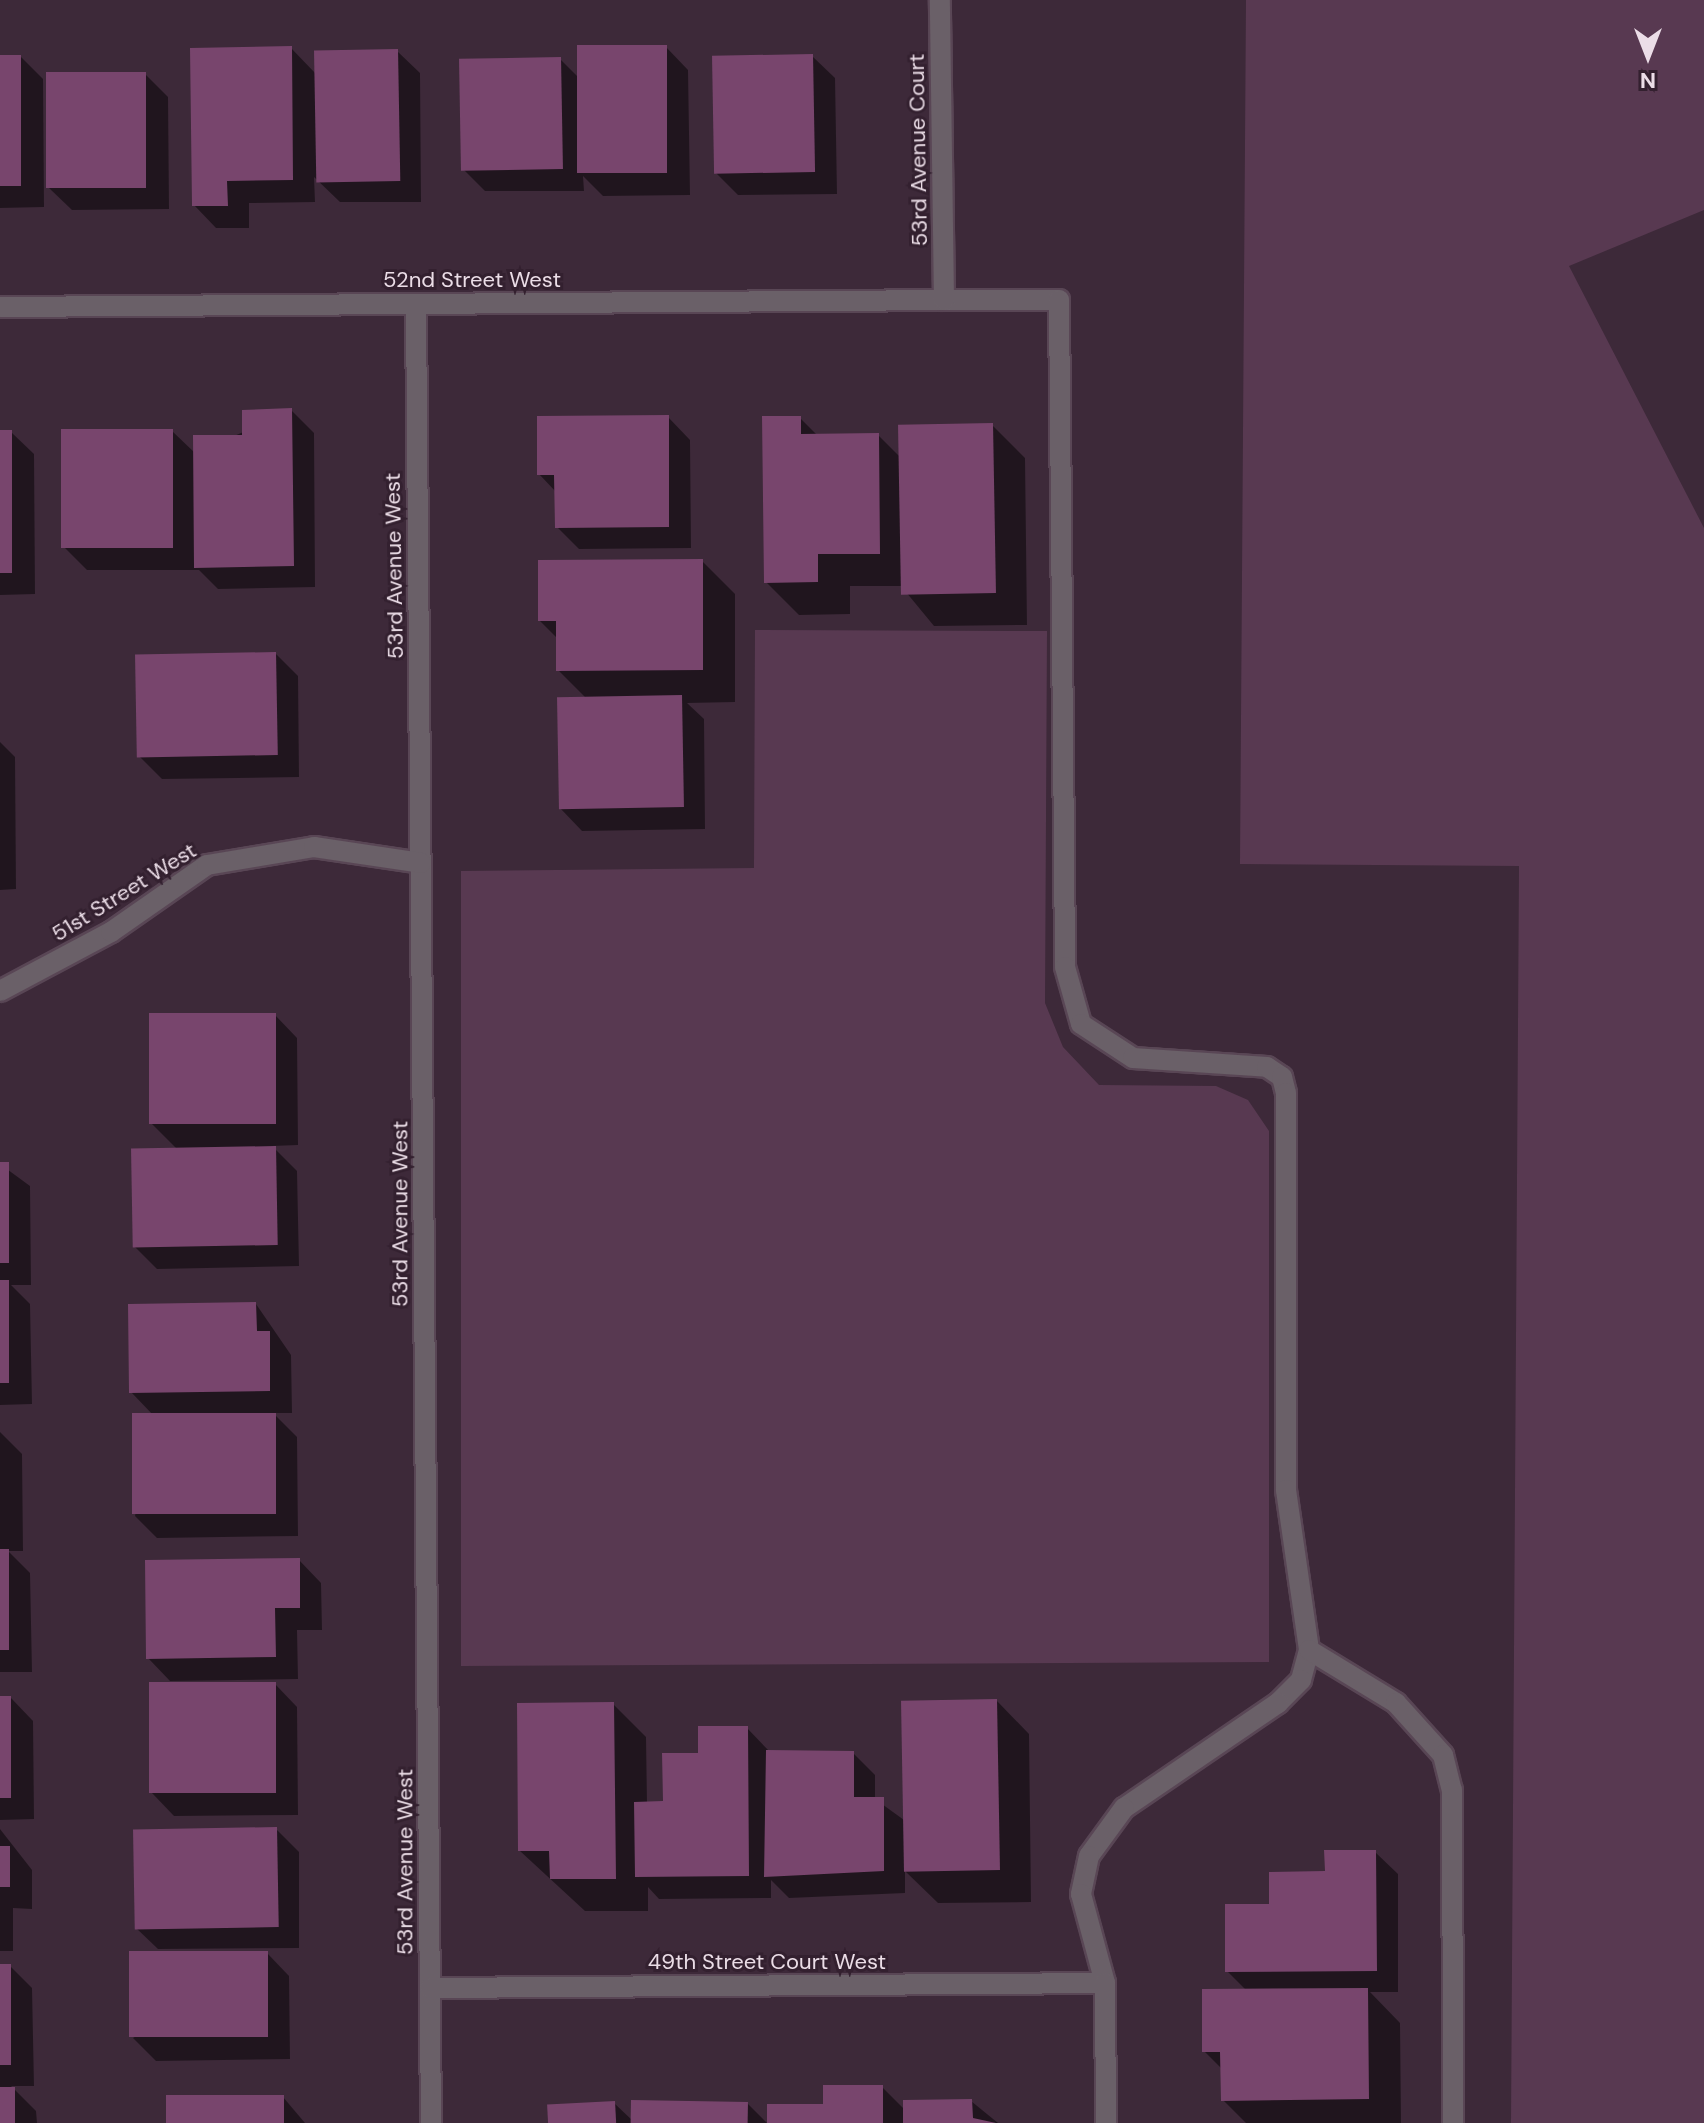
<!DOCTYPE html>
<style>
body{margin:0}
#map{position:relative;width:1704px;height:2123px;overflow:hidden;background:#3d2939;font-family:"DM Sans",sans-serif}
div>[style]{position:absolute}
.green>*{inset:0;background:#583951}
.shadow>*{inset:0;background:#0007}
.building>*{inset:0;background:#78456d;transform-origin:0 0}
.roads{filter:drop-shadow(2px 0 #594655) drop-shadow(-2px 0 #594655) drop-shadow(0 2px #594655) drop-shadow(0 -2px #594655)}
.service>*{height:20px;margin:-10px;padding:0 10px;transform-origin:10px;border-radius:10px;background:#6a6068}
.minor>*{height:20px;margin:-10px;padding:0 10px;transform-origin:10px;border-radius:10px;background:#6a6068}
span{translate:-50% -50%;white-space:nowrap;text-align:center;line-height:1.15;-webkit-text-stroke:6px #33202f;paint-order:stroke}
.street-label{font-size:22px;color:#ebdde7}
.north{position:absolute;left:1608px;top:16px;width:80px;height:80px;-webkit-text-stroke:6px #33202f;paint-order:stroke;rotate:180deg;font-size:22px;font-weight:700;line-height:32px;text-align:center;color:#ebdde7}
.north::after{content:'';display:block;margin:auto;width:28px;height:36px;background:#ebdde7;clip-path:polygon(50% 0,100% 100%,50% 72%,0 100%)}
</style>
<div id="map">
<div class="green">
<i style="clip-path:polygon(1246px 0,1704px 0,1704px 210px,1569px 266px,1704px 528px,1704px 2123px,1511px 2123px,1519px 866px,1240px 864px)"></i>
<i style="clip-path:polygon(755px 630px,1047px 631px,1045px 1003px,1063px 1047px,1099px 1085px,1216px 1086px,1248px 1100px,1269px 1131px,1269px 1662px,461px 1666px,461px 871px,754px 868px)"></i>
</div>
<div class="shadow">
<i style="clip-path:polygon(666px 47px,688px 70px,690px 195px,603px 196px,583px 176px,584px 191px,485px 191px,462px 168px,560px 59px,580px 79px)"></i>
<i style="clip-path:polygon(291px 48px,316px 74px,397px 51px,420px 73px,421px 202px,340px 202px,314px 177px,315px 202px,249px 203px,249px 228px,216px 228px,194px 205px)"></i>
<i style="clip-path:polygon(812px 56px,835px 78px,837px 194px,738px 195px,715px 172px)"></i>
<i style="clip-path:polygon(0 57px,21px 57px,43px 79px,44px 207px,0 208px)"></i>
<i style="clip-path:polygon(145px 74px,168px 97px,169px 209px,72px 210px,49px 188px)"></i>
<i style="clip-path:polygon(292px 411px,314px 433px,315px 587px,218px 589px,199px 570px,87px 570px,64px 547px,172px 431px,195px 453px)"></i>
<i style="clip-path:polygon(668px 417px,690px 440px,691px 548px,579px 549px,557px 527px,556px 492px,539px 474px)"></i>
<i style="clip-path:polygon(800px 418px,818px 436px,878px 435px,900px 457px,992px 425px,1025px 458px,1027px 625px,934px 626px,901px 586px,850px 586px,850px 614px,799px 615px,766px 582px)"></i>
<i style="clip-path:polygon(0 432px,11px 432px,34px 454px,35px 594px,0 595px)"></i>
<i style="clip-path:polygon(702px 561px,735px 594px,735px 702px,687px 703px,704px 719px,705px 829px,582px 831px,560px 808px,586px 698px,558px 670px,558px 639px,540px 621px)"></i>
<i style="clip-path:polygon(276px 654px,298px 676px,299px 777px,162px 779px,139px 756px)"></i>
<i style="clip-path:polygon(0 742px,15px 757px,16px 889px,0 890px)"></i>
<i style="clip-path:polygon(275px 1015px,297px 1038px,298px 1145px,272px 1146px,297px 1171px,299px 1266px,157px 1269px,135px 1247px,178px 1150px,152px 1124px)"></i>
<i style="clip-path:polygon(0 1164px,30px 1186px,31px 1285px,11px 1285px,30px 1304px,32px 1404px,0 1405px)"></i>
<i style="clip-path:polygon(256px 1304px,291px 1355px,292px 1413px,273px 1413px,297px 1437px,298px 1536px,157px 1538px,135px 1516px,154px 1416px,131px 1392px)"></i>
<i style="clip-path:polygon(0 1432px,22px 1454px,23px 1551px,8px 1551px,30px 1573px,32px 1672px,0 1672px)"></i>
<i style="clip-path:polygon(299px 1560px,321px 1583px,322px 1630px,297px 1630px,298px 1679px,170px 1681px,148px 1658px)"></i>
<i style="clip-path:polygon(275px 1684px,297px 1707px,298px 1815px,174px 1816px,152px 1793px)"></i>
<i style="clip-path:polygon(0 1698px,11px 1698px,33px 1721px,34px 1819px,0 1820px)"></i>
<i style="clip-path:polygon(997px 1701px,1029px 1734px,1031px 1902px,938px 1903px,905px 1871px,905px 1893px,789px 1898px,771px 1880px,771px 1898px,659px 1899px,648px 1887px,648px 1911px,585px 1911px,520px 1851px,613px 1704px,646px 1737px,647px 1803px,665px 1803px,700px 1755px,747px 1728px,770px 1752px,853px 1753px,875px 1775px,875px 1799px,904px 1820px)"></i>
<i style="clip-path:polygon(0 1829px,32px 1870px,32px 1909px,13px 1908px,13px 1951px,0 1951px)"></i>
<i style="clip-path:polygon(276px 1829px,299px 1852px,299px 1948px,158px 1949px,135px 1927px)"></i>
<i style="clip-path:polygon(1375px 1852px,1398px 1874px,1398px 1992px,1370px 1992px,1400px 2023px,1401px 2123px,1246px 2123px,1223px 2100px,1222px 2069px,1204px 2051px,1247px 1991px,1227px 1971px,1271px 1906px)"></i>
<i style="clip-path:polygon(267px 1953px,289px 1976px,290px 2059px,156px 2061px,133px 2038px)"></i>
<i style="clip-path:polygon(0 1966px,10px 1966px,32px 1988px,34px 2086px,11px 2086px,36px 2111px,37px 2123px,0 2123px)"></i>
<i style="clip-path:polygon(882px 2087px,905px 2110px,971px 2101px,998px 2123px,769px 2123px)"></i>
<i style="clip-path:polygon(283px 2097px,305px 2123px,168px 2123px)"></i>
<i style="clip-path:polygon(614px 2103px,633px 2121px,748px 2104px,767px 2123px,549px 2123px)"></i>
</div>
<div class="building">
<i style="left:667px;top:45px;width:128px;height:90px;rotate:90deg"></i>
<i style="clip-path:polygon(292px 46px,293px 180px,227px 181px,228px 206px,192px 206px,190px 48px)"></i>
<i style="left:398px;top:49px;width:132px;height:84px;rotate:89deg"></i>
<i style="left:813px;top:54px;width:118px;height:101px;rotate:89deg"></i>
<i style="left:0;top:55px;width:21px;height:131px"></i>
<i style="left:561px;top:57px;width:112px;height:102px;rotate:89deg"></i>
<i style="left:146px;top:72px;width:116px;height:100px;rotate:90deg"></i>
<i style="clip-path:polygon(292px 408px,294px 566px,194px 568px,193px 435px,242px 435px,242px 410px)"></i>
<i style="clip-path:polygon(669px 415px,669px 527px,555px 528px,554px 475px,537px 475px,537px 416px)"></i>
<i style="clip-path:polygon(762px 416px,801px 416px,801px 434px,879px 433px,880px 554px,818px 554px,818px 582px,764px 583px)"></i>
<i style="left:993px;top:423px;width:170px;height:95px;rotate:89deg"></i>
<i style="left:61px;top:429px;width:112px;height:119px"></i>
<i style="left:0;top:430px;width:12px;height:143px"></i>
<i style="clip-path:polygon(703px 559px,703px 670px,556px 671px,556px 621px,538px 621px,538px 560px)"></i>
<i style="left:276px;top:652px;width:103px;height:141px;rotate:89deg"></i>
<i style="left:682px;top:695px;width:112px;height:125px;rotate:89deg"></i>
<i style="left:276px;top:1013px;width:111px;height:127px;rotate:90deg"></i>
<i style="left:276px;top:1146px;width:99px;height:145px;rotate:89deg"></i>
<i style="left:0;top:1162px;width:9px;height:101px"></i>
<i style="left:0;top:1280px;width:9px;height:103px"></i>
<i style="clip-path:polygon(256px 1302px,257px 1331px,270px 1331px,270px 1391px,129px 1393px,128px 1304px)"></i>
<i style="left:276px;top:1413px;width:101px;height:144px;rotate:90deg"></i>
<i style="left:0;top:1549px;width:9px;height:101px"></i>
<i style="clip-path:polygon(300px 1558px,300px 1608px,275px 1608px,276px 1657px,146px 1659px,145px 1560px)"></i>
<i style="left:276px;top:1682px;width:111px;height:127px;rotate:90deg"></i>
<i style="left:0;top:1696px;width:11px;height:102px"></i>
<i style="left:997px;top:1699px;width:171px;height:96px;rotate:89deg"></i>
<i style="clip-path:polygon(614px 1702px,616px 1879px,550px 1879px,549px 1851px,518px 1851px,517px 1703px)"></i>
<i style="clip-path:polygon(698px 1726px,748px 1726px,749px 1876px,635px 1877px,634px 1802px,663px 1801px,662px 1753px,698px 1753px)"></i>
<i style="clip-path:polygon(766px 1750px,854px 1751px,854px 1797px,884px 1797px,884px 1871px,764px 1877px)"></i>
<i style="left:277px;top:1827px;width:100px;height:144px;rotate:89deg"></i>
<i style="left:0;top:1846px;width:10px;height:41px"></i>
<i style="clip-path:polygon(1324px 1850px,1376px 1850px,1377px 1971px,1225px 1972px,1225px 1904px,1269px 1904px,1269px 1872px,1325px 1871px)"></i>
<i style="left:268px;top:1951px;width:86px;height:139px;rotate:90deg"></i>
<i style="left:0;top:1964px;width:11px;height:101px"></i>
<i style="clip-path:polygon(1368px 1988px,1369px 2099px,1221px 2101px,1220px 2052px,1202px 2052px,1202px 1989px)"></i>
<i style="clip-path:polygon(823px 2085px,883px 2085px,883px 2123px,767px 2123px,767px 2104px,823px 2104px)"></i>
<i style="left:0;top:2087px;width:15px;height:36px"></i>
<i style="left:284px;top:2095px;width:28px;height:118px;rotate:90deg"></i>
<i style="clip-path:polygon(972px 2099px,973px 2118px,996px 2123px,903px 2123px,903px 2100px)"></i>
<i style="left:631px;top:2100px;width:117px;height:23px;rotate:1deg"></i>
<i style="left:615px;top:2101px;width:22px;height:68px;rotate:87deg"></i>
</div>
<div class="roads">
<div class="service">
<i style="left:944px;top:300px;width:115px"></i>
<i style="left:1059px;top:300px;width:667px;rotate:89.48deg"></i>
<i style="left:1065px;top:967px;width:59px;rotate:74.3deg"></i>
<i style="left:1081px;top:1024px;width:62px;rotate:33.2deg"></i>
<i style="left:1133px;top:1058px;width:134px;rotate:3.8deg"></i>
<i style="left:1267px;top:1067px;width:18px;rotate:34deg"></i>
<i style="left:1282px;top:1077px;width:16px;rotate:76deg"></i>
<i style="left:1286px;top:1093px;width:397px;rotate:90deg"></i>
<i style="left:1286px;top:1490px;width:162px;rotate:81.8deg"></i>
<i style="left:1309px;top:1650px;width:31px;rotate:105deg"></i>
<i style="left:1301px;top:1680px;width:33px;rotate:135deg"></i>
<i style="left:1278px;top:1703px;width:186px;rotate:145.7deg"></i>
<i style="left:1124px;top:1808px;width:59px;rotate:126.1deg"></i>
<i style="left:1089px;top:1856px;width:39px;rotate:102deg"></i>
<i style="left:1081px;top:1894px;width:92px;rotate:74.9deg"></i>
<i style="left:1309px;top:1650px;width:102px;rotate:31.3deg"></i>
<i style="left:1396px;top:1703px;width:70px;rotate:47.9deg"></i>
<i style="left:1443px;top:1755px;width:36px;rotate:76deg"></i>
<i style="left:1452px;top:1790px;width:333px;rotate:89.8deg"></i>
</div>
<div class="minor">
<i style="left:416px;top:304px;width:1819px;rotate:89.53deg"></i>
<i style="left:0;top:307px;width:944px;rotate:-0.42deg"></i>
<i style="left:944px;top:300px;width:300px;rotate:-90.8deg"></i>
<i style="left:0;top:991px;width:126px;rotate:-28deg"></i>
<i style="left:111px;top:932px;width:117px;rotate:-34.9deg"></i>
<i style="left:207px;top:865px;width:109px;rotate:-9.5deg"></i>
<i style="left:314px;top:847px;width:108px;rotate:8.5deg"></i>
<i style="left:430px;top:1988px;width:675px;rotate:-0.42deg"></i>
<i style="left:1105px;top:1983px;width:140px;rotate:89.6deg"></i>
</div>
</div>
<div class="street-label">
<span style="left:918px;top:150px;rotate:-91deg">53rd Avenue Court</span>
<span style="left:472px;top:280px">52nd Street West</span>
<span style="left:394px;top:566px;rotate:-91deg">53rd Avenue West</span>
<span style="left:124px;top:892px;rotate:-32deg">51st Street West</span>
<span style="left:400px;top:1214px;rotate:-90deg">53rd Avenue West</span>
<span style="left:405px;top:1862px;rotate:-90deg">53rd Avenue West</span>
<span style="left:767px;top:1962px">49th Street Court West</span>
</div>
<div class="north">N</div>
</div>
